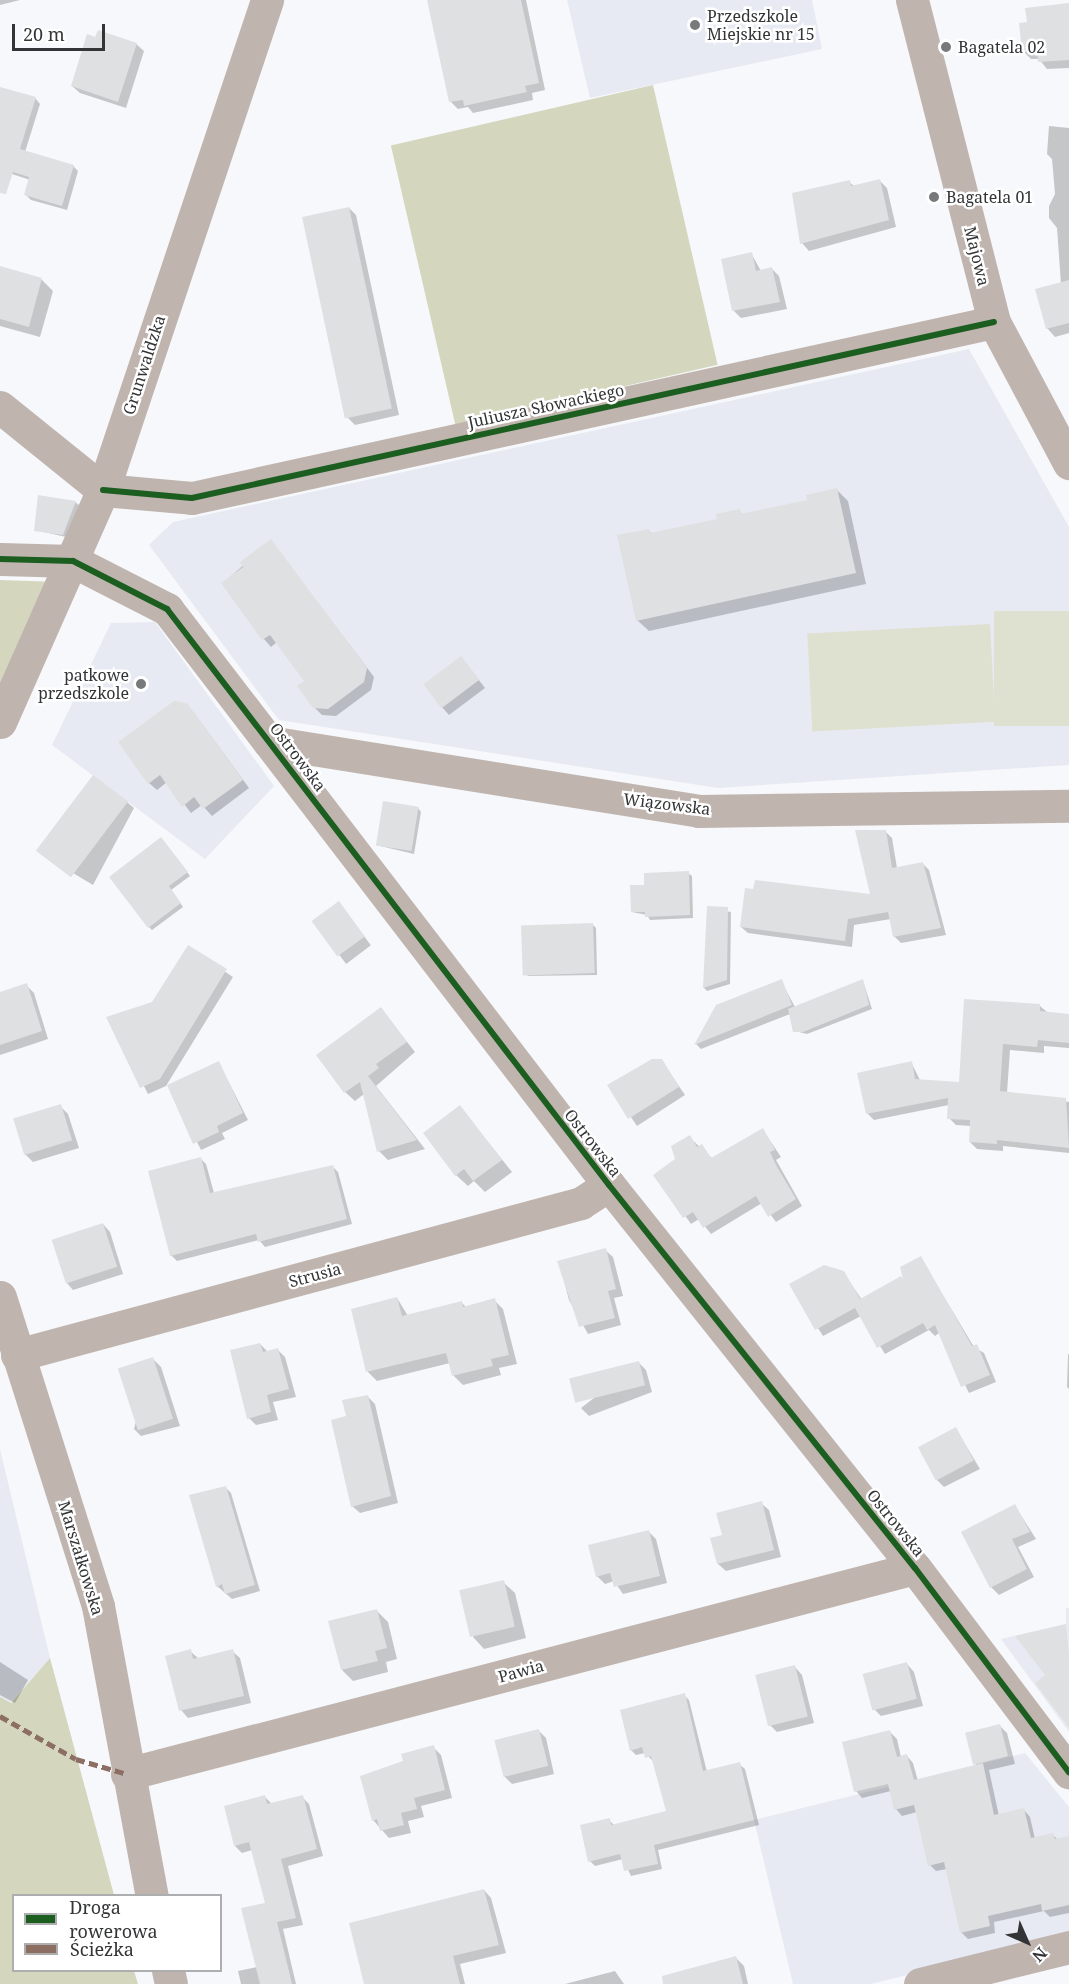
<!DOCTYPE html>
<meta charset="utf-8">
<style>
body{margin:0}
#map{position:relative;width:1069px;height:1984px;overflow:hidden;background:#f6f8fb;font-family:"Noto Serif",serif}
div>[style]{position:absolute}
.built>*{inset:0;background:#e7eaf2}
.green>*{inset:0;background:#dee1d0;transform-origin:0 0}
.forest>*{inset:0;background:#d4d6bd;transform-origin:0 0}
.shadow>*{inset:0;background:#0003;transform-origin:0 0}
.building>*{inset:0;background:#dfe0e1;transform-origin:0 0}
.minor>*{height:33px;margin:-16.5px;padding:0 16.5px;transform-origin:16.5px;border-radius:16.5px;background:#c0b4af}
.quiet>*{height:4.5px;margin-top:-2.25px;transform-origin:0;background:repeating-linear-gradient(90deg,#8d6e63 0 9px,transparent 0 13.5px)}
.cycleway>*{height:6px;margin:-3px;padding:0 3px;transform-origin:3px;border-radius:3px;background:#1b5e20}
.dots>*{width:16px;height:16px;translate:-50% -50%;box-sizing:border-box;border:3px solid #fff;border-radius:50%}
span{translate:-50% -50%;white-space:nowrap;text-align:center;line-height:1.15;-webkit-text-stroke:5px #fff;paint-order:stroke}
.poi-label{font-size:16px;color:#333436}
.left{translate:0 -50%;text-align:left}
.right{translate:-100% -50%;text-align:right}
.street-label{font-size:16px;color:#333436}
.legend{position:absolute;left:12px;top:1894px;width:210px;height:78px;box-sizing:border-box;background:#fff;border:2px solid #adaeaf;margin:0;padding:8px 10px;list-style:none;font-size:18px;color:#333436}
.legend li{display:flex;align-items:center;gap:12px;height:30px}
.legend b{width:30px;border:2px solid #adaeaf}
.north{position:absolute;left:997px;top:1912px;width:60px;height:60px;-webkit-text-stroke:4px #fff;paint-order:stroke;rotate:135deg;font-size:16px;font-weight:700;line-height:24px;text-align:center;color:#333436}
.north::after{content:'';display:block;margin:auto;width:21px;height:27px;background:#333436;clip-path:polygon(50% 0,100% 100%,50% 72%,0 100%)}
.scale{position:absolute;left:12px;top:24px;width:93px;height:27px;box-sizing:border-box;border:3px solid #333436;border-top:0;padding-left:8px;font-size:18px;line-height:21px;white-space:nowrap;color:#333436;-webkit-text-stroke:4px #fff;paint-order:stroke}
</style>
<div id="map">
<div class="built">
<i style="clip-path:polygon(567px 0,812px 0,822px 49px,590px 98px)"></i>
<i style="clip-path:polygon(969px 349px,1069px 527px,1069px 765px,718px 788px,279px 720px,149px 545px,173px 522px)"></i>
<i style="clip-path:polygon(155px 622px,274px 786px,205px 859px,52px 745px,111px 623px)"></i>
<i style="clip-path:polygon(0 1449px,50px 1658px,10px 1703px,0 1697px)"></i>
<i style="clip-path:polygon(1066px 1608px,1069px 1608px,1069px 1732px,1001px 1639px,1066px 1624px)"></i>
<i style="clip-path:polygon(1025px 1753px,1069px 1807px,1069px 1935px,871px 1984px,793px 1984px,754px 1820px)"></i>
</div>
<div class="green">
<i style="left:1069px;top:611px;width:115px;height:75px;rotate:90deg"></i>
<i style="left:990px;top:624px;width:98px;height:183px;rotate:87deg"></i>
</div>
<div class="forest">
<i style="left:653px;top:85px;width:287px;height:269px;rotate:77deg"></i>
<i style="clip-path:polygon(0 580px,58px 582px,0 706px)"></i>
<i style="clip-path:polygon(50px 1658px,114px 1895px,14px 1896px,14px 1970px,134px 1971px,138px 1984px,0 1984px,0 1697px,11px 1703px)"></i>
</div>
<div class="shadow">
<i style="clip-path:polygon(0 0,20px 0,0 5px)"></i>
<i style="clip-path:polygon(434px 0,526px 0,545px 90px,532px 93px,533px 100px,473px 113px,468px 107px,458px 109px,451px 102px)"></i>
<i style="clip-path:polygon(1069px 5px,1069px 68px,1047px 69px,1039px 59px,1031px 59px,1024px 52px,1028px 24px)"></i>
<i style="clip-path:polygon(136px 44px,144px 51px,126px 108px,80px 93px,72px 86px)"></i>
<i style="clip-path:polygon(0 92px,35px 98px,40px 104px,25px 152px,73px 166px,78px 171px,67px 210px,31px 200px,26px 195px,30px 180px,0 170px)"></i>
<i style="clip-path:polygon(1049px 126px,1069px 128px,1069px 333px,1055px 337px,1047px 328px,1061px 284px,1057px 228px,1049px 218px,1049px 206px,1055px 194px,1052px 159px,1047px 154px)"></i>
<i style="clip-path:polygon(880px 181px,887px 188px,896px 227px,809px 251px,802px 243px,849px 182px,854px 186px)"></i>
<i style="clip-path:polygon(349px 208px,356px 215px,399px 415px,355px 425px,348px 418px,304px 218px)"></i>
<i style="clip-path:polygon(751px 253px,761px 271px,772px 269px,779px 276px,787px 309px,741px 318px,734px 311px)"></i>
<i style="clip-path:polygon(0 268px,42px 280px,53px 291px,40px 337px,0 326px)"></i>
<i style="clip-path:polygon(837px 490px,848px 501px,866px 584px,649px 631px,637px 620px,648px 530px,652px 534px,719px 521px,739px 511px,743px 515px,809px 501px)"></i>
<i style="clip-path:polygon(75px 502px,79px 505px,66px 537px,35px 530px)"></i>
<i style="clip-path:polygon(271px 541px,374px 677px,371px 690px,336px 716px,322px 715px,314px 707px,306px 681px,277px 642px,271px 647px,264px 639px,223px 583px)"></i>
<i style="clip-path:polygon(468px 666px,485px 688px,449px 715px,442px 707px)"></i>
<i style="clip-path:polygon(194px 713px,249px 788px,212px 816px,202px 805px,191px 813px,167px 782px,157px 790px,149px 783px)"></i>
<i style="clip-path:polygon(127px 802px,134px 808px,93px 885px,48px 858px)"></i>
<i style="clip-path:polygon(418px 808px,421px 812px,414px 854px,376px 845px)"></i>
<i style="clip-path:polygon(885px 831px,892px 838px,897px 868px,923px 864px,929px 870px,946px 935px,901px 943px,894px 936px,891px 919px,854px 925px,852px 947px,748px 933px,741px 927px,755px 891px,872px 896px)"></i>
<i style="clip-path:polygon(164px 842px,190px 876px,171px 890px,183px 907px,152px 930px,149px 927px)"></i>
<i style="clip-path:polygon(688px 873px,692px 876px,693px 918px,650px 920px,647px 915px,632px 912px,645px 886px)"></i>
<i style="left:339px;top:903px;width:53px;height:31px;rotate:53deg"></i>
<i style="clip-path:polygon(709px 908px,731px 912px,730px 984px,707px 991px,704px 988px)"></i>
<i style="clip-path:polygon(593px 925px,596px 928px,597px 975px,528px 976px,525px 973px)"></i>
<i style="clip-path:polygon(188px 947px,233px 977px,166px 1086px,148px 1094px,109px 1018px,153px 1003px)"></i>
<i style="clip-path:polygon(781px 981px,795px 1007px,863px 981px,872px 1009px,807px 1034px,795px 1031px,790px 1014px,701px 1049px,696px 1044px,717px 1007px)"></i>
<i style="clip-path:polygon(26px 985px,34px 993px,48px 1039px,0 1055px,0 993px)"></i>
<i style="clip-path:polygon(1040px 1006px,1047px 1012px,1069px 1015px,1069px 1048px,1044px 1046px,1044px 1053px,1010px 1050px,1007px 1093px,1069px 1102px,1069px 1153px,1003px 1146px,1003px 1151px,977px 1149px,970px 1142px,971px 1126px,956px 1125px,949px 1118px,949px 1105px,874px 1120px,867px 1113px,911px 1062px,920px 1080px,961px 1083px)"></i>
<i style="clip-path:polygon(381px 1009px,415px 1052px,376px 1086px,425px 1149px,388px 1160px,379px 1151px,364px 1094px,355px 1101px,345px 1092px)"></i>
<i style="clip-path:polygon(661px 1060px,685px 1095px,637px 1126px,610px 1086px)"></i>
<i style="clip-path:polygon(219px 1063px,248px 1120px,222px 1133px,225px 1139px,201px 1150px,169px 1086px)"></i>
<i style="clip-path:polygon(60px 1106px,68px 1114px,79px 1148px,33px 1162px,25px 1154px)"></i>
<i style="clip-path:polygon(460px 1107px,512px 1172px,485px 1192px,474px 1181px,468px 1186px,456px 1175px)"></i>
<i style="clip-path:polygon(763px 1130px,781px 1157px,776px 1160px,802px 1206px,776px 1222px,762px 1203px,711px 1234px,699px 1219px,691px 1224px,656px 1175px,677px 1159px,689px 1137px,713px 1159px)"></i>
<i style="clip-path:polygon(201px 1159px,206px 1164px,214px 1193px,332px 1166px,338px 1172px,352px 1224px,265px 1247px,259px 1240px,177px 1261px,171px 1255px)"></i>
<i style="clip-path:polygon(103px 1224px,110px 1232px,123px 1274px,73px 1290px,66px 1282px)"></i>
<i style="clip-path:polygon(605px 1250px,613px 1257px,623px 1296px,614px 1298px,621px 1325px,588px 1334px,569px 1300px,559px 1262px)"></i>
<i style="clip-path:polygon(920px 1257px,974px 1347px,984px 1353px,996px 1382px,969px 1393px,939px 1333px,935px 1336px,929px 1330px,885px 1354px,861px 1316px,823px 1336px,791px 1285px,843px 1272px,862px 1300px,906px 1283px)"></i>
<i style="clip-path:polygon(397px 1298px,408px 1316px,461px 1302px,467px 1308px,494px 1300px,503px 1309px,517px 1364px,499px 1368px,501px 1375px,463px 1385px,454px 1376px,450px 1363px,377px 1381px,368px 1372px,352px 1310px)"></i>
<i style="clip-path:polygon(260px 1344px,268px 1352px,278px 1350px,285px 1357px,296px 1397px,273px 1402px,278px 1420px,256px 1425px,249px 1418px)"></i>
<i style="clip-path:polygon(1068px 1354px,1069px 1354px,1069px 1389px,1067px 1387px)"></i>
<i style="clip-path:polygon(153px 1359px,161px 1367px,180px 1426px,141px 1436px,134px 1429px)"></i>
<i style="clip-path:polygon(639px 1363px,646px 1370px,652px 1392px,589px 1416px,581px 1408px)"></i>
<i style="clip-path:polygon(367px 1396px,375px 1404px,398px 1503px,360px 1513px,352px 1506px,348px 1417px)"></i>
<i style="clip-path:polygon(956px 1429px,980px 1469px,944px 1487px,937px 1480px)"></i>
<i style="clip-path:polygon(225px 1487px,231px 1493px,260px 1591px,232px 1599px,217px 1586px)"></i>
<i style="clip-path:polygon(761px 1503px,769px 1510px,781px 1557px,726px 1571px,718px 1564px,724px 1536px)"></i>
<i style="clip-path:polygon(1015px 1506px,1036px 1539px,1018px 1547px,1034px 1577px,999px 1595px,991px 1587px)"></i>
<i style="clip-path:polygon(649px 1532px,656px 1539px,667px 1583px,623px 1594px,614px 1581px,605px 1584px,597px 1576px)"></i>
<i style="clip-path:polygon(503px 1582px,515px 1593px,526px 1638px,484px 1649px,473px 1637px)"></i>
<i style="clip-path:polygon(377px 1611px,388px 1622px,397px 1659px,386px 1662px,388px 1672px,353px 1681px,342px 1670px)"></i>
<i style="clip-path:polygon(190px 1651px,199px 1659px,232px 1651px,240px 1658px,251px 1703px,188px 1718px,181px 1710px)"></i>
<i style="clip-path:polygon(0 1662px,28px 1680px,15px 1703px,0 1695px)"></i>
<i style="clip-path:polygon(907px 1664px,914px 1672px,923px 1706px,881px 1716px,874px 1709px)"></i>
<i style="clip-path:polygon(795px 1667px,802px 1675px,814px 1723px,777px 1732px,770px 1725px)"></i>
<i style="clip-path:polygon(684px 1695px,689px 1700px,707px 1772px,739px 1764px,745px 1769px,759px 1825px,658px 1850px,662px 1869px,631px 1876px,623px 1859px,595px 1866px,590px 1861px,609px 1820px,615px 1826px,668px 1812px,654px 1762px,645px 1753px,636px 1755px,631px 1750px)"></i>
<i style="clip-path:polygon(1000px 1726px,1007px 1733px,1015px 1764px,989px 1770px,999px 1816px,1024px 1810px,1030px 1817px,1035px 1839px,1053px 1835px,1058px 1840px,1069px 1838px,1069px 1913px,1050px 1917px,1044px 1911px,994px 1922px,995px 1933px,968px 1939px,961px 1932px,947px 1869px,936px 1871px,930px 1865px,917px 1812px,902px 1816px,896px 1809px,891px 1791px,862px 1798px,856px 1791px,890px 1732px,897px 1739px,901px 1757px,907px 1756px,913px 1763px,918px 1781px,977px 1766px,975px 1764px)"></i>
<i style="clip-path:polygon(538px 1730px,546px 1738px,554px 1774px,512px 1784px,504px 1776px)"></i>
<i style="clip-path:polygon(433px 1747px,441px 1755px,452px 1798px,421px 1806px,424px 1817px,408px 1821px,411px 1833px,389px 1838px,373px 1820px,405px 1762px)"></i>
<i style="clip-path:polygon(265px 1797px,272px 1804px,302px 1797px,309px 1804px,323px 1856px,288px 1866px,303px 1925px,283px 1929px,296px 1984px,241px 1984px,238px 1971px,257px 1967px,267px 1904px,252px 1850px,242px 1853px,235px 1846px)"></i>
<i style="clip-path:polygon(484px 1890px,491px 1898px,506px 1953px,460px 1964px,465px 1984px,371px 1984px)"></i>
<i style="clip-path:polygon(736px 1958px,744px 1966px,748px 1984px,704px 1984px)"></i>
<i style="clip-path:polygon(615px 1971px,624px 1984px,565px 1984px)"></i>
</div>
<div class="building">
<i style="clip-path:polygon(427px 0,521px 0,539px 83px,525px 86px,527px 92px,464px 106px,463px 100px,449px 102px)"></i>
<i style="clip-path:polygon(1069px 3px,1069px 60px,1038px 62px,1037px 51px,1022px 52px,1019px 23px,1027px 22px,1025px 8px)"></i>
<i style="clip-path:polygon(98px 30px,137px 43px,118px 102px,71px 86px,87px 34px,95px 37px)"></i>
<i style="clip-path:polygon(0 87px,36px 97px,20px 149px,74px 165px,62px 206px,24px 195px,29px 177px,13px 172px,6px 194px,0 193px)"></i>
<i style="clip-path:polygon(880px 179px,889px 220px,800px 244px,792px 193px,850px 180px,851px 186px)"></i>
<i style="left:349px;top:207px;width:206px;height:48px;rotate:78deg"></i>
<i style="clip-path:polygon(752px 252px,756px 271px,772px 267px,780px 302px,732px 311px,721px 259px)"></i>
<i style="clip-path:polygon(0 266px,42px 278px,29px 327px,0 319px)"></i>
<i style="clip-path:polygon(1069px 280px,1069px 323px,1046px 329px,1035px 289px)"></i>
<i style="clip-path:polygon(837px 488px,856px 573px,636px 621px,617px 535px,649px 529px,650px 533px,717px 519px,716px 514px,740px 509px,741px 514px,807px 500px,806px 495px)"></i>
<i style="clip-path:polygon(38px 495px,76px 501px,63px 535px,34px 531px)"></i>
<i style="clip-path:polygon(271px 539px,367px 668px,364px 682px,328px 709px,313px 708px,297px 686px,304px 681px,270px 635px,262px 640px,221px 583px,243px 567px,240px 562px)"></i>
<i style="left:461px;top:656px;width:30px;height:47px;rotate:53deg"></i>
<i style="clip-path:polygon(174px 701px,187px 703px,243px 780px,203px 809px,194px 797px,182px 807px,160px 775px,148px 784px,118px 742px)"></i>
<i style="left:93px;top:775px;width:44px;height:95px;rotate:37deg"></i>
<i style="left:383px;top:801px;width:36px;height:45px;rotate:9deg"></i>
<i style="clip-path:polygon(855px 830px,886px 830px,892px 868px,923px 862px,941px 928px,893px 937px,888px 912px,848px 919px,845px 941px,740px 927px,745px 888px,753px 889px,755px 880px,870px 894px)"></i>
<i style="clip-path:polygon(161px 837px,188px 872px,169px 886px,181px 903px,148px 928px,109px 877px)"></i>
<i style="clip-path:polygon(689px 871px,690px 915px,645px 917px,645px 912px,631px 912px,630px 885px,644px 885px,644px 873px)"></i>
<i style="left:339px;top:901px;width:44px;height:34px;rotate:54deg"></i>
<i style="clip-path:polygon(707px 906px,728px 907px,727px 980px,703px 988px)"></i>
<i style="left:593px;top:923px;width:50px;height:72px;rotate:88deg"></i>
<i style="clip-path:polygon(188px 945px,227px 969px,160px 1079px,140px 1088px,106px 1017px,152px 1002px)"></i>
<i style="clip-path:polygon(782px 979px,792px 1005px,694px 1045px,716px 1005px)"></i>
<i style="clip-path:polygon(863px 979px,869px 1005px,803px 1032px,793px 1032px,788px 1009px)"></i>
<i style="clip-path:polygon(27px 983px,42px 1031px,0 1045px,0 992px)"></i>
<i style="clip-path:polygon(964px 999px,1040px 1004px,1040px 1011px,1069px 1014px,1069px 1043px,1038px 1040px,1037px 1047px,1003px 1044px,1000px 1091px,1066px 1098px,1069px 1148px,997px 1140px,997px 1144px,969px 1142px,970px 1120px,947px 1119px,948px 1098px,866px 1114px,857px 1073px,912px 1061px,915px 1079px,959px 1082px)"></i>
<i style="clip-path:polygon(381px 1007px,407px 1042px,376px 1064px,379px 1068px,368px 1076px,417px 1140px,377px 1152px,360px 1082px,344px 1093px,316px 1055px)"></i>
<i style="clip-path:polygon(652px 1059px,662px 1059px,679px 1087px,628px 1119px,607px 1085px)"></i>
<i style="clip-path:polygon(219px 1061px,243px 1113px,217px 1126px,219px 1132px,193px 1144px,167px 1085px)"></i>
<i style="left:61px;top:1104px;width:38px;height:50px;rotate:73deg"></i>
<i style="clip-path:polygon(460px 1105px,502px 1160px,473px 1181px,464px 1169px,455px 1176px,423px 1133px)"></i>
<i style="clip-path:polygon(763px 1128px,775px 1150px,770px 1152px,776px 1165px,796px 1199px,768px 1217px,756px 1196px,703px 1228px,693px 1212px,683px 1218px,653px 1175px,675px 1159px,671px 1146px,690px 1135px,697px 1147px,702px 1144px,711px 1158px)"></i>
<i style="clip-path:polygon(201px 1157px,210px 1193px,333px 1165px,347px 1219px,258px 1242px,256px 1234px,170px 1256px,148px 1171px)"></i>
<i style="left:103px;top:1223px;width:46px;height:54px;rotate:72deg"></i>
<i style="clip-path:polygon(606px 1248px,616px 1289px,608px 1291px,615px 1318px,579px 1327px,557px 1261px)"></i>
<i style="clip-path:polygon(921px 1256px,972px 1346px,977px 1344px,990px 1375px,961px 1387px,935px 1325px,927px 1330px,923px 1323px,877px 1348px,855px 1308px,815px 1330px,789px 1284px,824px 1265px,844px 1271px,860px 1299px,901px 1276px,903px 1279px,900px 1267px)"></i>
<i style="clip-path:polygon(397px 1297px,402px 1316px,462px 1301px,463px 1307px,495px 1298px,509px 1355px,491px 1359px,493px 1366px,452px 1376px,446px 1353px,366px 1372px,351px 1309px)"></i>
<i style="clip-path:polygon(260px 1343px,263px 1352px,278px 1348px,289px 1389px,267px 1395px,271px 1412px,247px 1419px,230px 1350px)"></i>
<i style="left:153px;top:1357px;width:65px;height:37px;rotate:72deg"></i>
<i style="left:639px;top:1361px;width:25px;height:72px;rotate:76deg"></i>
<i style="clip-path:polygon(368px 1395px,391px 1496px,351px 1507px,331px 1420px,346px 1416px,342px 1400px)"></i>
<i style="left:956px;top:1427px;width:38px;height:43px;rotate:62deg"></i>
<i style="clip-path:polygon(226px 1486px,255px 1585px,225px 1594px,222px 1584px,216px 1587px,189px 1495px)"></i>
<i style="clip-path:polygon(762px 1501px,774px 1550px,717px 1564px,710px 1538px,722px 1535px,716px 1513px)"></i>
<i style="clip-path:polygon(1015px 1504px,1030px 1532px,1012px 1539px,1027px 1569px,990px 1588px,961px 1532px)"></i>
<i style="clip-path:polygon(649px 1530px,660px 1576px,614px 1587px,610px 1573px,596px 1577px,588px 1545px)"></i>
<i style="left:504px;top:1580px;width:48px;height:46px;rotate:77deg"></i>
<i style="clip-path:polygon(377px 1609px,387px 1648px,375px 1651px,378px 1661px,341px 1670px,328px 1621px)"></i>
<i style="clip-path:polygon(1066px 1624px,1069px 1656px,1069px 1728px,1035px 1683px,1045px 1675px,1015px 1636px)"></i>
<i style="clip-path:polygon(191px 1649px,193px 1659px,233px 1649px,244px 1696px,179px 1711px,165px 1656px)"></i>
<i style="left:907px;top:1662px;width:38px;height:46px;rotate:75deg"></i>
<i style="left:795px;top:1665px;width:53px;height:41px;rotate:76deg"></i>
<i style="clip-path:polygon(685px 1693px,703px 1771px,740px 1762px,754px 1820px,654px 1845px,658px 1864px,624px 1871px,620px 1854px,588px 1862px,580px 1825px,610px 1818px,611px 1825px,666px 1811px,651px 1756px,645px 1758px,642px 1747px,630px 1751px,620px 1710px)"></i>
<i style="left:1000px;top:1724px;width:33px;height:36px;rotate:76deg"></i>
<i style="left:539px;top:1729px;width:38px;height:46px;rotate:76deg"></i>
<i style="clip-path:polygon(890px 1730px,897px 1757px,907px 1754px,914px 1780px,983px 1763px,994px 1815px,1024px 1808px,1031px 1838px,1053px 1833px,1055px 1839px,1069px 1836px,1069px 1905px,1042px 1911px,1041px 1904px,988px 1916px,990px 1926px,960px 1933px,944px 1862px,928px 1866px,914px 1805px,894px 1810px,888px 1784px,854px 1792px,842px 1742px)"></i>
<i style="clip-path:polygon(434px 1745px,445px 1790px,414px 1798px,417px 1809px,401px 1813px,404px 1825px,380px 1831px,377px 1819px,372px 1821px,360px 1776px,403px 1761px,401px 1754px)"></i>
<i style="clip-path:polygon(265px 1795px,267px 1804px,303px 1795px,317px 1849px,281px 1859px,296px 1918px,277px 1922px,292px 1984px,260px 1984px,241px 1908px,265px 1903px,249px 1842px,234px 1846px,224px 1806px)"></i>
<i style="clip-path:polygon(484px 1889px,499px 1945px,453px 1956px,460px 1984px,364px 1984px,349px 1923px)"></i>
<i style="clip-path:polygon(736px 1956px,743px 1984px,663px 1984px,662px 1976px)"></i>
</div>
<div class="minor">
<i style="left:912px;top:0;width:332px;rotate:75.7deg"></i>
<i style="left:994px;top:322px;width:160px;rotate:62deg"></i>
<i style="left:0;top:407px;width:132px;rotate:38.9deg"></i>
<i style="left:103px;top:490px;width:89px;rotate:5.1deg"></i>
<i style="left:192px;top:498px;width:821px;rotate:-12.38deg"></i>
<i style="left:0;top:559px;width:73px;rotate:1.6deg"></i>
<i style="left:73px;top:561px;width:106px;rotate:27.1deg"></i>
<i style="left:167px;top:609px;width:726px;rotate:52.5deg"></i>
<i style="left:609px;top:1185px;width:490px;rotate:51.4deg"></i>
<i style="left:915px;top:1568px;width:256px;rotate:53deg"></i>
<i style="left:0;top:722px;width:254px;rotate:-66.1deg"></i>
<i style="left:103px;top:490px;width:517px;rotate:-71.49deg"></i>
<i style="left:269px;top:742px;width:435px;rotate:9.1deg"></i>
<i style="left:698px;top:811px;width:371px;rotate:-0.8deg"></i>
<i style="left:0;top:1297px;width:324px;rotate:72.4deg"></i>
<i style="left:98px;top:1606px;width:295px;rotate:79.5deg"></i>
<i style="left:17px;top:1355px;width:584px;rotate:-15.08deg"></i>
<i style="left:581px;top:1203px;width:33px;rotate:-33deg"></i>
<i style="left:127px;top:1774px;width:814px;rotate:-14.65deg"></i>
<i style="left:168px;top:1970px;width:14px;rotate:78deg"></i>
<i style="left:920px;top:1984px;width:154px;rotate:-13.9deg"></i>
</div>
<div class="quiet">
<i style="left:0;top:1716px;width:87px;rotate:29.5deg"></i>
<i style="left:76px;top:1759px;width:53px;rotate:16.4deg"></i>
</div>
<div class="cycleway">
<i style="left:103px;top:490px;width:89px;rotate:5.1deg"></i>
<i style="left:192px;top:498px;width:821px;rotate:-12.38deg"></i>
<i style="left:0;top:559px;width:73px;rotate:1.6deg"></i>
<i style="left:73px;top:561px;width:106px;rotate:27.1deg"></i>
<i style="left:167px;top:609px;width:726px;rotate:52.5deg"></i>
<i style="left:609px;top:1185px;width:490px;rotate:51.4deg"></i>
<i style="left:915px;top:1568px;width:256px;rotate:53deg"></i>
</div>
<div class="dots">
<i style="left:695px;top:25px;background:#77797b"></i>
<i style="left:946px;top:47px;background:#77797b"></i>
<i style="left:934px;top:197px;background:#77797b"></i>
<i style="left:141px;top:684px;background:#77797b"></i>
</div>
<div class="poi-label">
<span class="left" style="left:707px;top:25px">Przedszkole<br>Miejskie nr 15</span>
<span class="left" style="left:958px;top:47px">Bagatela 02</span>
<span class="left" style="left:946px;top:197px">Bagatela 01</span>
<span class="right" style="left:129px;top:684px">patkowe<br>przedszkole</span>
</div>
<div class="street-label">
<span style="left:977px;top:256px;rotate:76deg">Majowa</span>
<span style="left:144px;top:365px;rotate:-72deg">Grunwaldzka</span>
<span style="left:546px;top:406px;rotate:-12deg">Juliusza Słowackiego</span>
<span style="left:298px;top:757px;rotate:53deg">Ostrowska</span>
<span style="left:667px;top:804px;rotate:7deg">Wiązowska</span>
<span style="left:593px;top:1143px;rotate:52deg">Ostrowska</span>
<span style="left:315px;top:1275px;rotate:-15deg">Strusia</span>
<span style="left:896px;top:1523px;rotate:51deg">Ostrowska</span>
<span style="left:81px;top:1558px;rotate:73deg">Marszałkowska</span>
<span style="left:521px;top:1671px;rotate:-15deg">Pawia</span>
</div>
<ul class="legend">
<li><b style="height:8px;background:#1b5e20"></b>Droga rowerowa</li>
<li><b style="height:8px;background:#8d6e63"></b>Ścieżka</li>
</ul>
<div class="north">N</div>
<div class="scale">20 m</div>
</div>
